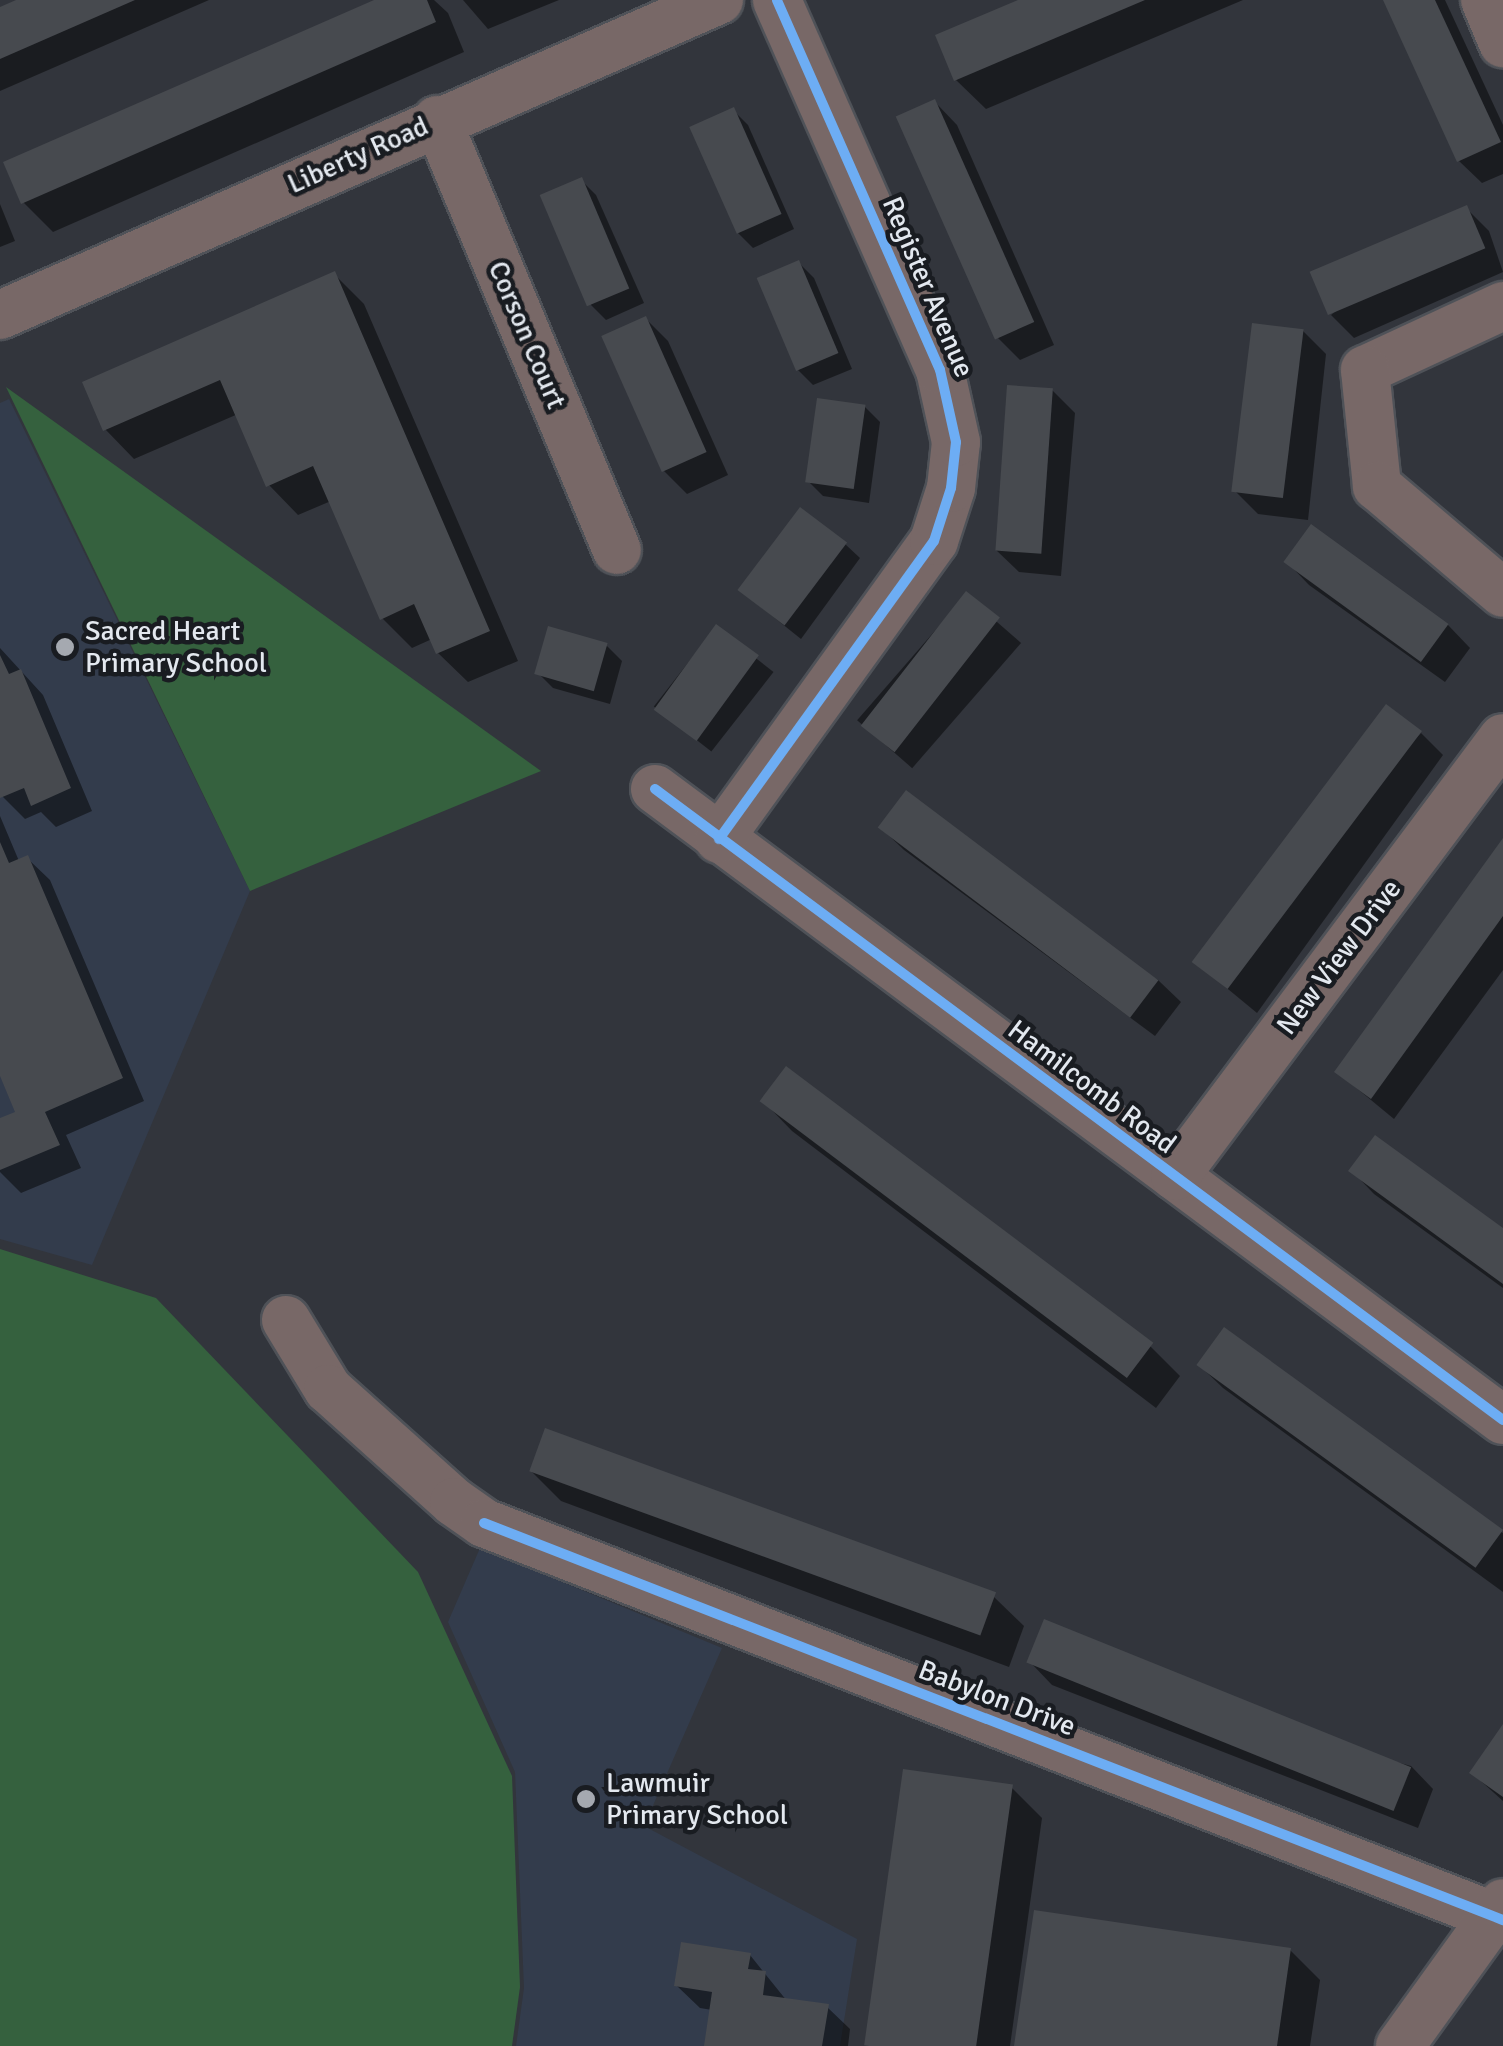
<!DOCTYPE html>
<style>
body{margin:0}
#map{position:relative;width:1503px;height:2046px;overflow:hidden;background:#32353c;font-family:Signika,sans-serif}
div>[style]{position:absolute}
.built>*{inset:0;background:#333c4c}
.green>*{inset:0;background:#35613e}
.shadow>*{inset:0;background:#0007;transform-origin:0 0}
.building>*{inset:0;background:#474a4f;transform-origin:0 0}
.roads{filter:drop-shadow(2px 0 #4f5258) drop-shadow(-2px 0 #4f5258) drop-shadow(0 2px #4f5258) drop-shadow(0 -2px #4f5258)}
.minor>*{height:48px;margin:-24px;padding:0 24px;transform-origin:24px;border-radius:24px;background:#786867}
.cycleway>*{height:10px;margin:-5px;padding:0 5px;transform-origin:5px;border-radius:5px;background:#6dadf4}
.dots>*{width:28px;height:28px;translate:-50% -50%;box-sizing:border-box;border:5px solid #191c21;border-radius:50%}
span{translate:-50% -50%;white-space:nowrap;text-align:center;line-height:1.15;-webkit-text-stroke:9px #191c21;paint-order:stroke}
.street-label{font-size:28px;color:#e3e8ef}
.poi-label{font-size:28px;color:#e3e8ef}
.left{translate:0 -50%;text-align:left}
</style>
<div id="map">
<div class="built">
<i style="clip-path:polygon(9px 399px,250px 891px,92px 1265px,0 1239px,0 403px)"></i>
<i style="clip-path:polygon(480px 1548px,722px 1648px,644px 1826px,857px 1939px,840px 2046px,516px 2046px,524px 1988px,515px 1772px,448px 1622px)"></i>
</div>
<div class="green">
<i style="clip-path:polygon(6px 387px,477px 725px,541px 771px,250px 891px)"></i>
<i style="clip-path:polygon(0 1249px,156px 1298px,418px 1572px,512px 1776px,520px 1987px,512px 2046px,0 2046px)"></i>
</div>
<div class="shadow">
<i style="clip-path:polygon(23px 0,209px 0,0 91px,0 10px)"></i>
<i style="clip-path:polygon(381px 0,434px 0,448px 13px,464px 52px,53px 232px,23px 202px)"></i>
<i style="clip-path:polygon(463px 0,559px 0,488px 29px)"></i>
<i style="clip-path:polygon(1024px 0,1243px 0,986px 109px,956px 80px)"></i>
<i style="clip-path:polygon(1385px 0,1445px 0,1503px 125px,1503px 174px,1482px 183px,1459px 161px)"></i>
<i style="clip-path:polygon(935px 102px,957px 125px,1054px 345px,1020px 360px,997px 337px)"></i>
<i style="clip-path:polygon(733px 110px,748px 125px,794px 229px,753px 248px,738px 233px)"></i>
<i style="clip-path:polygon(581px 180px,596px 195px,644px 303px,606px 320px,591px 305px)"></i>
<i style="clip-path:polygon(0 204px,15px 241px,0 247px)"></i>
<i style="clip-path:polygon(1466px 208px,1489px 231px,1503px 272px,1354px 338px,1331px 315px)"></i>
<i style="clip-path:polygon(799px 263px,814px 278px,852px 369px,813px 385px,798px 370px)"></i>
<i style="clip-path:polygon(334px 274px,364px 304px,518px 661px,468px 682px,438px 653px,432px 639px,412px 648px,382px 618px,331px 501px,298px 515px,269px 485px,238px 414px,134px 459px,105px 429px)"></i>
<i style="clip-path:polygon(646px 319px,668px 341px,728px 475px,687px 494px,664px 471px)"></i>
<i style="clip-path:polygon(1303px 331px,1326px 354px,1308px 520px,1258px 514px,1235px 491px)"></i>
<i style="clip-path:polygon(1052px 390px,1075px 413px,1061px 576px,1019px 572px,996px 550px)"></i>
<i style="clip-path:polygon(865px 407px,880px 422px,869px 503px,823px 496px,808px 481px)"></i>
<i style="clip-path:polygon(1311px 528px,1448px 625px,1470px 648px,1445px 682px,1309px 585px,1287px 562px)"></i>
<i style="clip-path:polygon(845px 544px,860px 558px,801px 639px,741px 591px)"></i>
<i style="left:966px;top:595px;width:73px;height:166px;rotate:41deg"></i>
<i style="left:716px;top:627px;width:73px;height:101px;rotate:38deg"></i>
<i style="clip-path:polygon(607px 646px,622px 661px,610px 704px,553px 688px,538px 673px)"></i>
<i style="clip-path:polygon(0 648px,43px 695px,92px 811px,56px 827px,41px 812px,25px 819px,0 794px)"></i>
<i style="clip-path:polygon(1421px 733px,1443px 755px,1257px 1013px,1200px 966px)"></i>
<i style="clip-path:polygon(0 816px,19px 861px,27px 858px,50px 880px,144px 1101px,66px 1135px,81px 1168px,21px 1193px,0 1172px,0 1121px,19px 1113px,0 1069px)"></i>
<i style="clip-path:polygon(881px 828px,1158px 980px,1181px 1002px,1155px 1036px,904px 850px)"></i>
<i style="clip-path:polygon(1503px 843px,1503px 970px,1394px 1119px,1337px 1072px)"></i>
<i style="clip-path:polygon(763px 1101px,1150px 1346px,1180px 1376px,1156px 1408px,792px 1131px)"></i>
<i style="clip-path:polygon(1352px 1171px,1503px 1231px,1503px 1288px,1374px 1194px)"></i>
<i style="clip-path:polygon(1200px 1366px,1503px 1533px,1503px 1592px,1223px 1388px)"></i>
<i style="clip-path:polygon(531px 1471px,994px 1597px,1024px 1626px,1009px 1667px,561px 1501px)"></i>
<i style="clip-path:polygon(1030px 1662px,1411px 1766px,1433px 1789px,1418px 1828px,1052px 1685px)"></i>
<i style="clip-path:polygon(1503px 1728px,1503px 1801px,1472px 1773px)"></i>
<i style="clip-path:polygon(1012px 1788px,1042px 1818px,1010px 2046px,870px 2046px)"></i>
<i style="clip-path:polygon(1290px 1950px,1320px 1980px,1310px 2046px,1017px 2046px)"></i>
<i style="clip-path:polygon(750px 1955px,787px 2001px,827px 2007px,850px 2029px,848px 2046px,706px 2046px,712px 2010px,700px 2008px,677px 1986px)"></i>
</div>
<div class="building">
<i style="clip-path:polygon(16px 0,135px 0,0 59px,0 7px)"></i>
<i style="clip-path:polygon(374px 0,427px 0,436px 22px,21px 204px,3px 162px)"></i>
<i style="clip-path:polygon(1018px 0,1145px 0,954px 81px,935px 35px)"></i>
<i style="clip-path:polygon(1383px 0,1435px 0,1501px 142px,1457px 162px)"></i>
<i style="left:935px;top:99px;width:244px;height:43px;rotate:66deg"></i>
<i style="left:734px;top:107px;width:117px;height:49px;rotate:66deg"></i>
<i style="left:582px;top:177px;width:121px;height:46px;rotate:67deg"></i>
<i style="left:1467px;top:205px;width:47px;height:171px;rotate:67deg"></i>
<i style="left:799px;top:260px;width:101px;height:46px;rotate:67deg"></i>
<i style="clip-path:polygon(335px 271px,490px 631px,436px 654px,414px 604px,380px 620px,313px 466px,266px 487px,220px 380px,103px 431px,82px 382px)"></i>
<i style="left:646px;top:316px;width:149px;height:49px;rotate:66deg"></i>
<i style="left:1252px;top:323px;width:52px;height:170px;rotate:7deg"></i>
<i style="left:1007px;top:385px;width:46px;height:166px;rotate:4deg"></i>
<i style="left:817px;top:398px;width:49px;height:85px;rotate:8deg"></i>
<i style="left:800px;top:507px;width:59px;height:104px;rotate:37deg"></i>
<i style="left:1311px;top:524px;width:170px;height:47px;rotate:36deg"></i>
<i style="left:966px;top:591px;width:43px;height:171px;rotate:38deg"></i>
<i style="left:716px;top:624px;width:53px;height:106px;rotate:36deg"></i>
<i style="left:548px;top:626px;width:62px;height:50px;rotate:16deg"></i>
<i style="clip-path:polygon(0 655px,9px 674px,21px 669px,71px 788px,31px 806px,24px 788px,0 798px)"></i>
<i style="left:1386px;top:704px;width:45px;height:323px;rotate:37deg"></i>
<i style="left:906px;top:790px;width:316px;height:47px;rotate:37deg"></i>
<i style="clip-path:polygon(1503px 838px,1503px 916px,1371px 1099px,1334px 1072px)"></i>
<i style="clip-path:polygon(0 842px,9px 863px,28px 855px,123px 1078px,45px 1112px,60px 1145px,0 1170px,0 1118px,15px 1112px,0 1076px)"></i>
<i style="left:786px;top:1066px;width:460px;height:44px;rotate:37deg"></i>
<i style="clip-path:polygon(1375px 1135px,1503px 1228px,1503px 1284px,1348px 1171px)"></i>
<i style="left:1224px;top:1327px;width:345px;height:47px;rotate:36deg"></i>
<i style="left:545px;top:1428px;width:480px;height:46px;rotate:20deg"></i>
<i style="left:1044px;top:1619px;width:396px;height:47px;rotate:22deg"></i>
<i style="clip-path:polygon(1503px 1724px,1503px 1797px,1469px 1773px)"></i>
<i style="left:903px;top:1769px;width:111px;height:279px;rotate:8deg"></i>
<i style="clip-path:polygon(1034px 1910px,1291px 1948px,1277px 2046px,1014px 2046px)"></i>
<i style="clip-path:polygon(681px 1942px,751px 1953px,748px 1969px,766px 1971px,763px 1995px,829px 2004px,822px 2046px,704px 2046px,712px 1992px,674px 1986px)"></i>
</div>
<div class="roads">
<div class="minor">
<i style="left:1485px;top:0;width:47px;rotate:67.3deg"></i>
<i style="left:437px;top:120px;width:466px;rotate:67.3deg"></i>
<i style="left:1503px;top:306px;width:152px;rotate:155.1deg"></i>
<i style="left:1365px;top:370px;width:117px;rotate:84.1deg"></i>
<i style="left:1377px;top:486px;width:165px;rotate:40.3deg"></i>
<i style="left:0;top:315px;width:785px;rotate:-23.66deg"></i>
<i style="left:655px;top:789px;width:1057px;rotate:36.65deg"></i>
<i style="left:719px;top:839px;width:367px;rotate:-54.2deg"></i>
<i style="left:934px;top:541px;width:56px;rotate:-72.2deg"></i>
<i style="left:951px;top:488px;width:46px;rotate:-83.8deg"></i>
<i style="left:956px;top:442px;width:74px;rotate:-102.5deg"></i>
<i style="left:940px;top:370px;width:404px;rotate:-113.8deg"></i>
<i style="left:1175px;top:1176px;width:547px;rotate:-53.17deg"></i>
<i style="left:286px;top:1320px;width:81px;rotate:58.7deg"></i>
<i style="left:328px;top:1389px;width:169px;rotate:41.9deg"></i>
<i style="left:454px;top:1502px;width:37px;rotate:35deg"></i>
<i style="left:484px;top:1523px;width:1094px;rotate:21.29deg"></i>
<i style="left:1400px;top:2046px;width:176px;rotate:-54.2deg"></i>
</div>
</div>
<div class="cycleway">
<i style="left:655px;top:789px;width:1057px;rotate:36.65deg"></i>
<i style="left:719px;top:839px;width:367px;rotate:-54.2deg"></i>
<i style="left:934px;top:541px;width:56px;rotate:-72.2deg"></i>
<i style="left:951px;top:488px;width:46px;rotate:-83.8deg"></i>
<i style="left:956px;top:442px;width:74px;rotate:-102.5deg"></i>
<i style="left:940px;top:370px;width:404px;rotate:-113.8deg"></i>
<i style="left:484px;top:1523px;width:1094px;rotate:21.29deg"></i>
</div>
<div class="dots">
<i style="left:65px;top:647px;background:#a5a9b0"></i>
<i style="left:586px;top:1799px;background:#a5a9b0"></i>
</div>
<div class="street-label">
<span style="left:358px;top:155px;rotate:-24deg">Liberty Road</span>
<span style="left:928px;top:287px;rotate:67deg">Register Avenue</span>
<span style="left:527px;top:335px;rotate:67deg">Corson Court</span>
<span style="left:1339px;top:957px;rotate:-53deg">New View Drive</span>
<span style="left:1092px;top:1087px;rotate:37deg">Hamilcomb Road</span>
<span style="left:997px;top:1698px;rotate:21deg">Babylon Drive</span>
</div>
<div class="poi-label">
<span class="left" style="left:85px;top:647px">Sacred Heart<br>Primary School</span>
<span class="left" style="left:606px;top:1799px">Lawmuir<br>Primary School</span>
</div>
</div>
